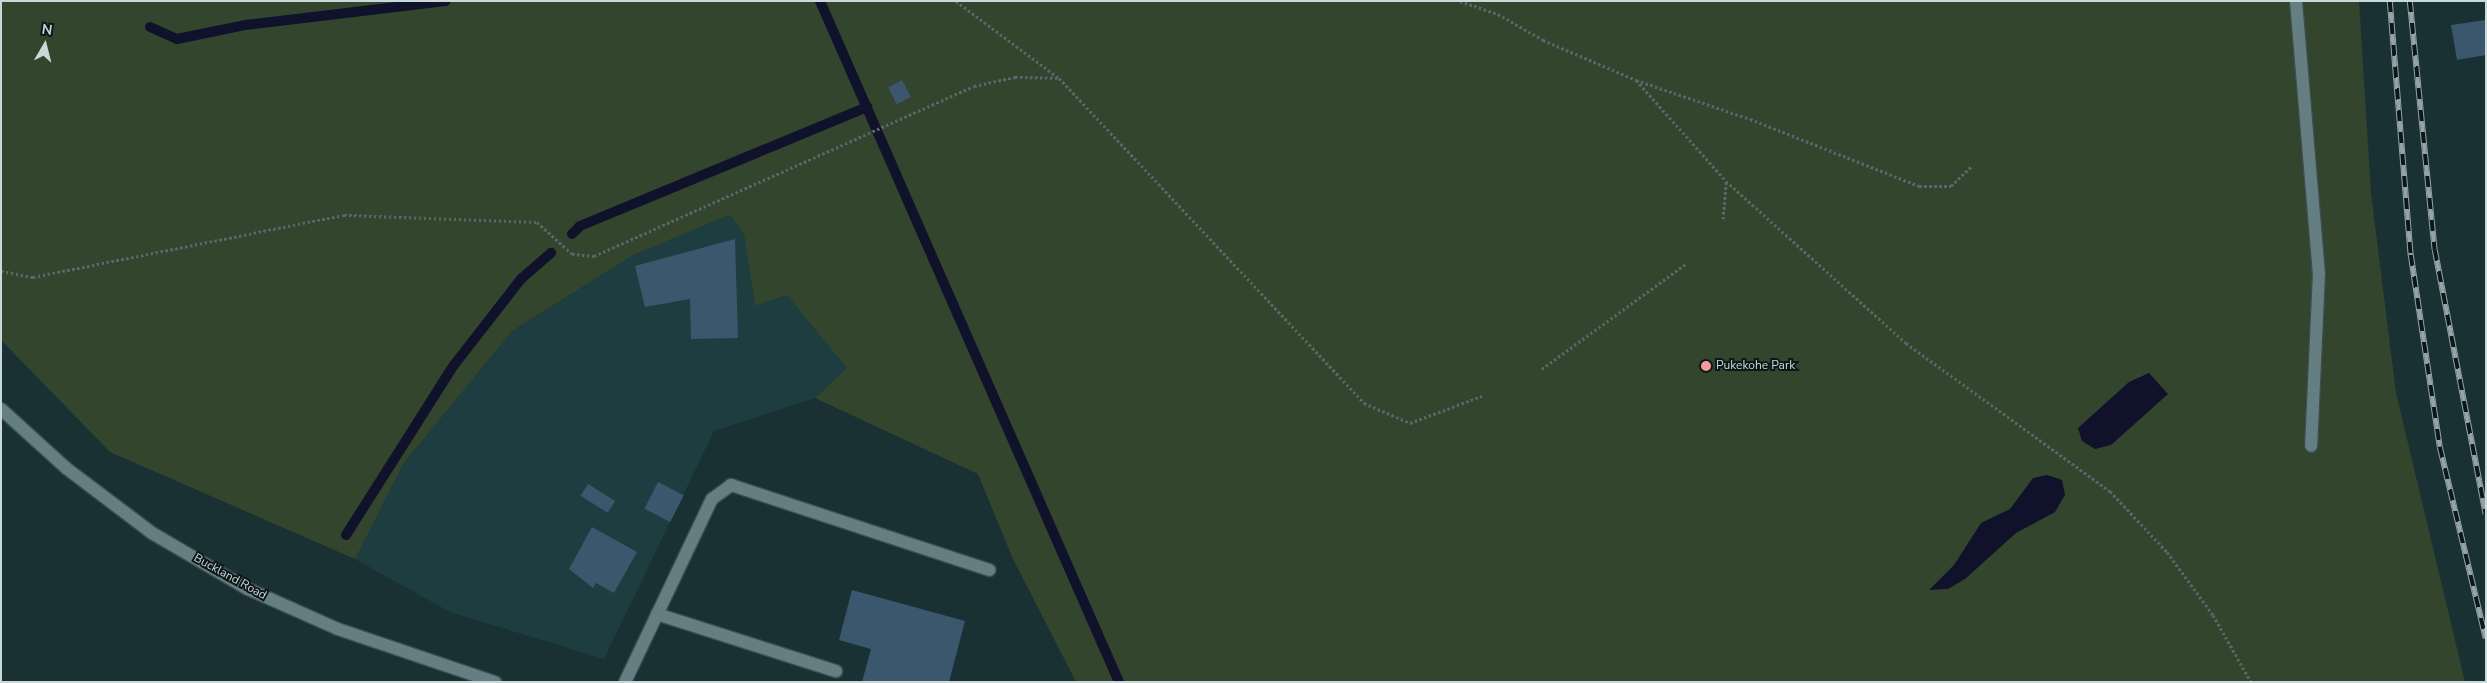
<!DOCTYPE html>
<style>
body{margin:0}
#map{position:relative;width:2487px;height:683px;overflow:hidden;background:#1a3134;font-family:"Nunito Sans",sans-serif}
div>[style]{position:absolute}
.built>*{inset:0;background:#1d3d41}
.green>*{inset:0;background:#33452d}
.water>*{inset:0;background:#10122c}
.stream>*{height:10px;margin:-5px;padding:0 5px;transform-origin:5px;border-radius:5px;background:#10122c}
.building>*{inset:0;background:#3a576e;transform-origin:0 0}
.path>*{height:3px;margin-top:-1.5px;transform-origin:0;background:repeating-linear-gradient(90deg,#55696c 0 2.5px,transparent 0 5px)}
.roads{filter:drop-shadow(1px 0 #3b4e51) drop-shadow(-1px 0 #3b4e51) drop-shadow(0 1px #3b4e51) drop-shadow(0 -1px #3b4e51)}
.service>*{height:12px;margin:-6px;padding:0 6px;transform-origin:6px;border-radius:6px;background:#657e82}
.secondary>*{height:12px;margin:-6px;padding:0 6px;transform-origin:6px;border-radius:6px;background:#657e82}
.rail>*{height:5.5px;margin-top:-2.75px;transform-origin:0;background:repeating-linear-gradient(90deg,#0d1718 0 11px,#93a4a6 0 22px);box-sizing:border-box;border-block:1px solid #93a4a6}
.dots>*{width:14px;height:14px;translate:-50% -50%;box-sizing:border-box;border:2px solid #0d1718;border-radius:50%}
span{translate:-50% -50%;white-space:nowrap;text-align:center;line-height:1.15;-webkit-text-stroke:4px #0d1718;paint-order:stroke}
.poi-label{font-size:12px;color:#cad8da}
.left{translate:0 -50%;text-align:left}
.street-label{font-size:12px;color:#cad8da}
.frame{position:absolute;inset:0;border:2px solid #cad8da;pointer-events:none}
.north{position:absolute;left:20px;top:20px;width:50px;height:50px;-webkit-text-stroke:4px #0d1718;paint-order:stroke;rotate:8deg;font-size:14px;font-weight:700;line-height:20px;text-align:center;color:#cad8da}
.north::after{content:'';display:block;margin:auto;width:18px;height:22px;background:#cad8da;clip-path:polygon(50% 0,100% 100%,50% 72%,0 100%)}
</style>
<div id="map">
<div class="built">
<i style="clip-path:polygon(730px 215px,744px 235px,755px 306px,787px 295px,848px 368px,815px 398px,714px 431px,604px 659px,450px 612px,355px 559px,404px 463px,512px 331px,635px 254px)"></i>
</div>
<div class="green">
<i style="clip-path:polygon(1px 1px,2359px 1px,2371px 193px,2396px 393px,2465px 682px,1076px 682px,1012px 557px,978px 474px,815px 398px,847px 368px,787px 295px,755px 306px,744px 235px,730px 215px,635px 254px,512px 331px,404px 463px,355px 559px,110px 452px,1px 340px)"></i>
</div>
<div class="water">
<i style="clip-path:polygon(2149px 373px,2168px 394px,2111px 445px,2095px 449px,2082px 441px,2078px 428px,2129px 382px)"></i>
<i style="clip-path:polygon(2047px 475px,2062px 480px,2065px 495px,2055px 512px,2016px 533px,1965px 579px,1948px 589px,1929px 590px,1954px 565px,1981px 523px,2010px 509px,2033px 478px)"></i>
</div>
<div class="stream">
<i style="left:820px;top:1px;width:744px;rotate:66.3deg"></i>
<i style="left:150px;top:27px;width:30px;rotate:24deg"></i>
<i style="left:177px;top:39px;width:69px;rotate:-11.6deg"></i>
<i style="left:245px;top:25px;width:202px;rotate:-6.8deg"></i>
<i style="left:572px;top:234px;width:11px;rotate:-45deg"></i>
<i style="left:580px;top:226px;width:311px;rotate:-22.5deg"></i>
<i style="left:346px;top:535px;width:201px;rotate:-57.6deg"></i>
<i style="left:454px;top:365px;width:109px;rotate:-52.1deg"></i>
<i style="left:521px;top:279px;width:40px;rotate:-41deg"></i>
</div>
<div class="building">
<i style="clip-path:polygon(2486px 20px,2486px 55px,2457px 60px,2451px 25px)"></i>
<i style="left:902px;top:80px;width:19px;height:16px;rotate:62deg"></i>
<i style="clip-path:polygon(735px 239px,738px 338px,691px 339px,690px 299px,645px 307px,635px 266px)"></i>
<i style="left:658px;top:482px;width:29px;height:30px;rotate:27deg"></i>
<i style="left:588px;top:484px;width:32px;height:14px;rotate:32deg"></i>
<i style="clip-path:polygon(592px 527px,637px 552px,614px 593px,596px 583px,593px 588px,569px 569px)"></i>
<i style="clip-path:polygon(852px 590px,965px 621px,949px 682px,862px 682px,871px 649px,839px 640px)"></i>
</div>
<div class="path">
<i style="left:956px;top:1px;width:129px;rotate:36.8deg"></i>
<i style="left:1059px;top:78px;width:446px;rotate:46.8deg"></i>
<i style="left:1364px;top:403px;width:50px;rotate:23.5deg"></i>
<i style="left:1410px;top:423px;width:77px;rotate:-20.6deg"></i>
<i style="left:1460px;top:1px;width:40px;rotate:18.9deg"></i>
<i style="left:1498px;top:14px;width:52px;rotate:30deg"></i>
<i style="left:1543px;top:40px;width:101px;rotate:23.3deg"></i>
<i style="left:1636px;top:80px;width:135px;rotate:48.3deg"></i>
<i style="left:1726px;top:181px;width:242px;rotate:42deg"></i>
<i style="left:1906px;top:343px;width:252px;rotate:36deg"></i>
<i style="left:2110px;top:491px;width:83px;rotate:46.9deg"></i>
<i style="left:2167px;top:552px;width:78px;rotate:53.9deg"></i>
<i style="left:2213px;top:615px;width:77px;rotate:60.4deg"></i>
<i style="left:1636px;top:80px;width:120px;rotate:18.9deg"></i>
<i style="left:1750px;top:119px;width:182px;rotate:21.6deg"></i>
<i style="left:1919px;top:186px;width:32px"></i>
<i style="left:1951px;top:186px;width:29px;rotate:-44deg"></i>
<i style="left:1723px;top:219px;width:38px;rotate:-85deg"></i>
<i style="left:1px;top:271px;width:33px;rotate:11deg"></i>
<i style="left:33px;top:277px;width:317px;rotate:-11.3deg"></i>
<i style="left:344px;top:215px;width:193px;rotate:2.1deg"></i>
<i style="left:537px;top:222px;width:47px;rotate:42.4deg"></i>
<i style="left:572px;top:254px;width:22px;rotate:5deg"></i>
<i style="left:594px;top:256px;width:416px;rotate:-24.1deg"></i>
<i style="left:974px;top:86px;width:42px;rotate:-12.4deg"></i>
<i style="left:1015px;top:77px;width:44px;rotate:1.3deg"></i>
<i style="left:1542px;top:369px;width:180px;rotate:-36.2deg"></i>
</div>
<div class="roads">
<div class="service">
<i style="left:2296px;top:1px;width:273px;rotate:85.2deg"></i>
<i style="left:2319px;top:273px;width:173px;rotate:92.6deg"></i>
<i style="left:657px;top:614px;width:188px;rotate:17.7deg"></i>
<i style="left:625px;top:682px;width:203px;rotate:-64.6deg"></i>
<i style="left:712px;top:499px;width:24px;rotate:-36deg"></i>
<i style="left:731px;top:485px;width:272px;rotate:18.2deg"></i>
</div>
<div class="secondary">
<i style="left:1px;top:409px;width:88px;rotate:42.2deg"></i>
<i style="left:66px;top:468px;width:108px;rotate:37.1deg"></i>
<i style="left:152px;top:533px;width:111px;rotate:30.3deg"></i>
<i style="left:248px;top:589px;width:98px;rotate:24deg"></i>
<i style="left:338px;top:629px;width:166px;rotate:18.7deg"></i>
</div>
</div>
<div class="rail">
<i style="left:2390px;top:1px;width:255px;rotate:85.3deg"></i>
<i style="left:2411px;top:255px;width:194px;rotate:81.4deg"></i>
<i style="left:2440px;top:447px;width:197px;rotate:76.5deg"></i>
<i style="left:2410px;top:1px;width:250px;rotate:84.3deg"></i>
<i style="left:2435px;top:250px;width:269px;rotate:79.1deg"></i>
</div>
<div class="dots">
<i style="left:1706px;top:366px;background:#f59b9a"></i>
</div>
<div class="poi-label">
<span class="left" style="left:1716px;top:366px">Pukekohe Park</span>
</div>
<div class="street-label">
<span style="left:230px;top:577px;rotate:29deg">Buckland Road</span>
</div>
<div class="frame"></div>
<div class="north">N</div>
</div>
